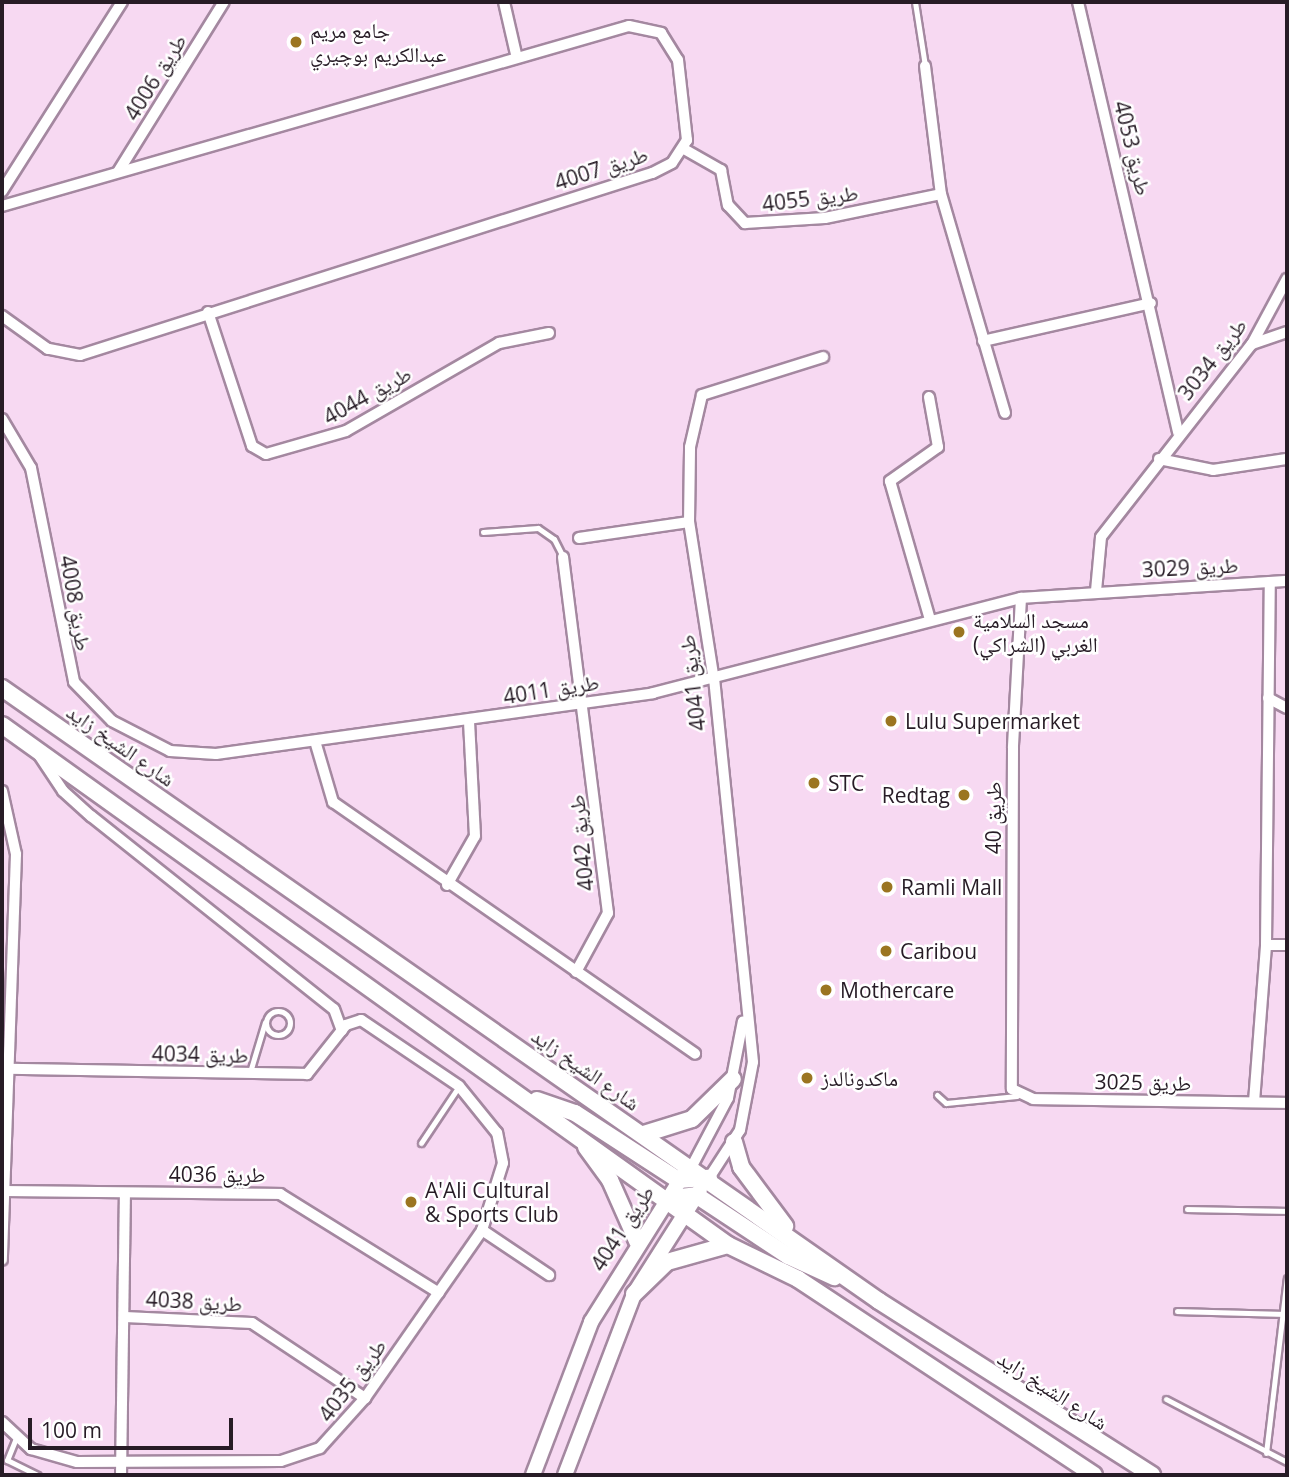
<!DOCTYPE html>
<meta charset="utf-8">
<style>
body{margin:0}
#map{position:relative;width:1289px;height:1477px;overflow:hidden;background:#f7d9f2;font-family:"Open Sans","Noto Naskh Arabic",sans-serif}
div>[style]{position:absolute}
.roads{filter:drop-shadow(2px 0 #a488a0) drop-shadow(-2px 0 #a488a0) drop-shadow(0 2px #a488a0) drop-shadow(0 -2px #a488a0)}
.service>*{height:5px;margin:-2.5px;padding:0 2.5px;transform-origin:2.5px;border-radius:2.5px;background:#fff}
.service>.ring{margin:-2.5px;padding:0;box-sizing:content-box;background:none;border:5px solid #fff;border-radius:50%}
.minor>*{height:10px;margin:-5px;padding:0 5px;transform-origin:5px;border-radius:5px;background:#fff}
.tertiary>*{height:14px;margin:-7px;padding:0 7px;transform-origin:7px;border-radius:7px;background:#fff}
.secondary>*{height:16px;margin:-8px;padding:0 8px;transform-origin:8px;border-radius:8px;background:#fff}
.dots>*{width:19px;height:19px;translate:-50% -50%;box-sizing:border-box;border:4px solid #fff;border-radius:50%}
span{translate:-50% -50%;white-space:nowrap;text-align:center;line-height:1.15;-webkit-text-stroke:5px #fff;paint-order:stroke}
.poi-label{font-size:21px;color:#271c26}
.left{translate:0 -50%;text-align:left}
.right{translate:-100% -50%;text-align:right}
.street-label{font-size:21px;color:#271c26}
.frame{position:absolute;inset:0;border:4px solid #271c26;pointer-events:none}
.scale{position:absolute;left:28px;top:1418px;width:205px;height:32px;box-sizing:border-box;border:4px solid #271c26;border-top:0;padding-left:9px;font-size:21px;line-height:24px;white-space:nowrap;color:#271c26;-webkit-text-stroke:5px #fff;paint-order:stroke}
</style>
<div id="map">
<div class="roads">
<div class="service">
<i style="left:915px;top:2px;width:65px;rotate:81.1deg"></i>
<i style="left:483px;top:532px;width:55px;rotate:-4.2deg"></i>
<i style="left:538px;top:528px;width:19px;rotate:35deg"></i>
<i style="left:554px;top:539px;width:20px;rotate:63deg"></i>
<i class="ring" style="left:266px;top:1011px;width:19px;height:19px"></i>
<i style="left:250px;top:1072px;width:52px;rotate:-73.3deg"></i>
<i style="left:937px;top:1095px;width:12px;rotate:42deg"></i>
<i style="left:946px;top:1103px;width:71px;rotate:-5.6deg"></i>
<i style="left:421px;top:1143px;width:69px;rotate:-56.3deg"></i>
<i style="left:1187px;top:1209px;width:100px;rotate:1.1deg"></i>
<i style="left:1177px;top:1311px;width:106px;rotate:1.6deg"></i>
<i style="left:1166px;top:1399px;width:136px;rotate:27.5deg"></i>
<i style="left:16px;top:1438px;width:24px;rotate:112deg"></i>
<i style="left:7px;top:1460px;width:34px;rotate:26deg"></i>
<i style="left:1266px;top:1453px;width:176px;rotate:-83.2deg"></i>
</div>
<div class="minor">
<i style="left:504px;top:2px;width:53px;rotate:77deg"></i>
<i style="left:1078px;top:2px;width:442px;rotate:76.9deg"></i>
<i style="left:925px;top:66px;width:129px;rotate:82.9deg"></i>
<i style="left:941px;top:194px;width:228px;rotate:73.7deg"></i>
<i style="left:684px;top:149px;width:43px;rotate:29.6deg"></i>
<i style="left:721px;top:170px;width:36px;rotate:79deg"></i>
<i style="left:728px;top:205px;width:25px;rotate:47deg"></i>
<i style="left:745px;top:223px;width:80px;rotate:-3.6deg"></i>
<i style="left:825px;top:218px;width:118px;rotate:-11.7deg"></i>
<i style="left:118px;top:172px;width:200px;rotate:-58.1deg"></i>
<i style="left:2px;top:191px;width:224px;rotate:-57.6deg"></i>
<i style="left:2px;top:206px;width:652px;rotate:-16.02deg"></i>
<i style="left:629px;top:26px;width:33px;rotate:12deg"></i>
<i style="left:661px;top:33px;width:32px;rotate:58deg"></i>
<i style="left:678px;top:60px;width:81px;rotate:83.6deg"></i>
<i style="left:687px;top:140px;width:27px;rotate:123deg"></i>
<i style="left:672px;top:163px;width:22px;rotate:153deg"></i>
<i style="left:652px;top:173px;width:600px;rotate:162.35deg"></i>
<i style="left:80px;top:355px;width:33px;rotate:-169deg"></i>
<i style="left:48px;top:349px;width:57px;rotate:-144.3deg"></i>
<i style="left:208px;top:312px;width:141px;rotate:71.8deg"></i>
<i style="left:252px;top:446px;width:16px;rotate:30deg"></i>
<i style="left:266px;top:454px;width:83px;rotate:-16deg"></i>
<i style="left:346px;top:431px;width:177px;rotate:-29.9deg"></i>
<i style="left:499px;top:343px;width:51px;rotate:-11.3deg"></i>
<i style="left:983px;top:341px;width:172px;rotate:-12.7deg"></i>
<i style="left:1252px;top:344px;width:37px;rotate:-19deg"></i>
<i style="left:929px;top:397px;width:51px;rotate:79.8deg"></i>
<i style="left:938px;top:447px;width:59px;rotate:144.7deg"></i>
<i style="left:890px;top:481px;width:145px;rotate:73.9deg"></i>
<i style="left:2px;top:419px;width:57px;rotate:59.4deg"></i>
<i style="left:31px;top:468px;width:218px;rotate:78.6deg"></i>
<i style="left:74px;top:682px;width:54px;rotate:45.7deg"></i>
<i style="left:112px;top:721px;width:65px;rotate:27.3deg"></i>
<i style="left:170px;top:751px;width:46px;rotate:3.7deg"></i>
<i style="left:216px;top:754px;width:441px;rotate:-7.9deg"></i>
<i style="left:653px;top:693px;width:380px;rotate:-14.5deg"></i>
<i style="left:1021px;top:598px;width:267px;rotate:-3.7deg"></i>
<i style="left:1159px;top:459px;width:55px;rotate:11.5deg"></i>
<i style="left:1213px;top:470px;width:74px;rotate:-8.6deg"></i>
<i style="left:579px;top:538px;width:111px;rotate:-8.3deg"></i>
<i style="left:563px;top:557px;width:359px;rotate:82.8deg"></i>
<i style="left:608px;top:913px;width:67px;rotate:118.5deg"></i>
<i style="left:1096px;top:591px;width:54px;rotate:-84.7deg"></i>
<i style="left:1101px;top:537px;width:245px;rotate:-52deg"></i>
<i style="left:1252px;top:344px;width:74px;rotate:-61.7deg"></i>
<i style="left:1021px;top:598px;width:150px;rotate:93.1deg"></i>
<i style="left:1013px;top:748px;width:341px;rotate:90.2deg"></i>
<i style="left:1012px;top:1089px;width:23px;rotate:25deg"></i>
<i style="left:1033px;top:1099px;width:254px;rotate:0.9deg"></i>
<i style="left:1268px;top:698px;width:21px;rotate:28deg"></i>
<i style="left:315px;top:741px;width:64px;rotate:73.6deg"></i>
<i style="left:333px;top:802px;width:441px;rotate:34.8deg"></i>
<i style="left:39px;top:755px;width:43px;rotate:56.3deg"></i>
<i style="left:63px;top:791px;width:38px;rotate:42deg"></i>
<i style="left:91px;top:816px;width:310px;rotate:38.5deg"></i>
<i style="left:334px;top:1009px;width:23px;rotate:70deg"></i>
<i style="left:2px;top:791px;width:65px;rotate:77.5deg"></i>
<i style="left:16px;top:854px;width:406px;rotate:92deg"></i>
<i style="left:447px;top:885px;width:56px;rotate:-60.3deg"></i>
<i style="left:475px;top:836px;width:115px;rotate:-93deg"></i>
<i style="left:1266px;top:945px;width:21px"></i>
<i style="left:1254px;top:1102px;width:157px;rotate:-85.6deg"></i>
<i style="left:1266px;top:945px;width:363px;rotate:-89.4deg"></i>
<i style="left:692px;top:1166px;width:77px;rotate:-62.1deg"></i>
<i style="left:728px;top:1098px;width:78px;rotate:-79deg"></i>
<i style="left:709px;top:1178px;width:57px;rotate:-57.1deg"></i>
<i style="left:740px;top:1130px;width:69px;rotate:-79.2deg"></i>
<i style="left:753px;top:1062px;width:383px;rotate:-95.8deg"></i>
<i style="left:714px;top:681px;width:161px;rotate:-98.9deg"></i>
<i style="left:689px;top:522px;width:75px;rotate:-89.2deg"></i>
<i style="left:690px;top:447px;width:53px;rotate:-77deg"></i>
<i style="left:702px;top:395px;width:127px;rotate:-17.4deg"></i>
<i style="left:9px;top:1191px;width:271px;rotate:0.6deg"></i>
<i style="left:280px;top:1194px;width:187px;rotate:31.9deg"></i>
<i style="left:482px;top:1230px;width:81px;rotate:33.9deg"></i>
<i style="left:125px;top:1317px;width:127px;rotate:2.7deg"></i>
<i style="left:252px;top:1323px;width:136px;rotate:33.6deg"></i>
<i style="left:2px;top:1422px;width:40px;rotate:43deg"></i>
<i style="left:31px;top:1449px;width:48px;rotate:15.8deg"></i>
<i style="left:77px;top:1462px;width:204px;rotate:-0.3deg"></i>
<i style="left:281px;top:1461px;width:41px;rotate:-18.4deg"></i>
<i style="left:320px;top:1448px;width:67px;rotate:-48deg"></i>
<i style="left:365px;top:1398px;width:205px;rotate:-55.1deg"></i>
<i style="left:482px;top:1230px;width:70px;rotate:-72.6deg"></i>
<i style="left:503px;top:1163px;width:31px;rotate:-101deg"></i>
<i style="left:497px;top:1133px;width:60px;rotate:-129deg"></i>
<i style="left:459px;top:1086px;width:118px;rotate:-146deg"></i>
<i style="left:361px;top:1020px;width:16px;rotate:162deg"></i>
<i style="left:346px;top:1025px;width:63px;rotate:128.5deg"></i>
<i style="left:307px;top:1074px;width:294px;rotate:-179deg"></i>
<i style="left:121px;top:1475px;width:281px;rotate:-89.2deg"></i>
</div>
<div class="tertiary">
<i style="left:533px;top:1475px;width:164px;rotate:-69.2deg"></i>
<i style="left:591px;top:1322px;width:177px;rotate:-57.9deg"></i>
<i style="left:565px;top:1475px;width:194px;rotate:-69.1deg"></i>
<i style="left:634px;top:1294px;width:123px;rotate:-57.6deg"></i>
</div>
<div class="secondary">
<i style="left:2px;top:688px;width:1070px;rotate:34.95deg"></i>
<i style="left:879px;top:1301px;width:324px;rotate:32.5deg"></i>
<i style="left:2px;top:725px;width:893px;rotate:35.61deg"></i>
<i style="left:728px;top:1245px;width:78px;rotate:25.9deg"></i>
<i style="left:798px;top:1279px;width:355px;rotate:33.5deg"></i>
<i style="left:537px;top:1100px;width:40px;rotate:18.9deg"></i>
<i style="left:575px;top:1113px;width:123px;rotate:33deg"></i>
<i style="left:678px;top:1180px;width:31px;rotate:-4deg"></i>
<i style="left:644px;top:1134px;width:50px;rotate:-17.4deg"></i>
<i style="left:692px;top:1119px;width:57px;rotate:-44.3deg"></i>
<i style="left:734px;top:1142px;width:26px;rotate:74deg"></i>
<i style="left:741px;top:1167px;width:74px;rotate:53.3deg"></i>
<i style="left:586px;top:1147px;width:41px;rotate:54deg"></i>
<i style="left:610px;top:1180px;width:67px;rotate:66.1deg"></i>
<i style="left:665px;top:1199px;width:31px;rotate:-7deg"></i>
<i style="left:696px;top:1195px;width:110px;rotate:33.5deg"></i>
<i style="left:788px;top:1256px;width:51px;rotate:24.5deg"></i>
<i style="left:634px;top:1294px;width:46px;rotate:-44.1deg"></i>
<i style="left:667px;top:1262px;width:63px;rotate:-15.6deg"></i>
</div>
</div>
<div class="dots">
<i style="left:296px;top:42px;background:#9b7521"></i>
<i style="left:959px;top:632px;background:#9b7521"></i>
<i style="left:891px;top:721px;background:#9b7521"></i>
<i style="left:814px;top:783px;background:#9b7521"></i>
<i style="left:964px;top:795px;background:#9b7521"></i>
<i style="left:887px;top:887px;background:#9b7521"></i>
<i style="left:886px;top:951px;background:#9b7521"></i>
<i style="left:826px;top:990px;background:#9b7521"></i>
<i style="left:807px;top:1078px;background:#9b7521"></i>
<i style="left:411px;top:1202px;background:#9b7521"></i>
</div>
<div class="poi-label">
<span class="left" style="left:310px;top:42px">جامع مريم<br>عبدالكريم بوچيري</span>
<span class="left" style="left:973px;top:632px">مسجد السلامية<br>الغربي (الشراكي)</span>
<span class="left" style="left:905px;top:721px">Lulu Supermarket</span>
<span class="left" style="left:828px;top:783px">STC</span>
<span class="right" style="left:950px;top:795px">Redtag</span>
<span class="left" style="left:901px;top:887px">Ramli Mall</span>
<span class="left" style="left:900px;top:951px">Caribou</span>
<span class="left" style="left:840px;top:990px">Mothercare</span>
<span class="left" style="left:821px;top:1078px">ماكدونالدز</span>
<span class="left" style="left:425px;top:1202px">A'Ali Cultural<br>&amp; Sports Club</span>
</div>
<div class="street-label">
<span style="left:155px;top:77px;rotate:-58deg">طريق 4006</span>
<span style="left:1133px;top:148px;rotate:76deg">طريق 4053</span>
<span style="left:601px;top:168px;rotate:-18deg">طريق 4007</span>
<span style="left:810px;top:198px;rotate:-7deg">طريق 4055</span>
<span style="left:1212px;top:359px;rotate:-52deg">طريق 3034</span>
<span style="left:367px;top:395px;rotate:-29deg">طريق 4044</span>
<span style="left:1190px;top:567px;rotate:-3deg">طريق 3029</span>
<span style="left:76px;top:603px;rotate:80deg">طريق 4008</span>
<span style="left:692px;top:683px;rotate:-97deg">طريق 4041</span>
<span style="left:551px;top:689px;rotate:-9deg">طريق 4011</span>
<span style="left:121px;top:745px;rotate:35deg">شارع الشيخ زايد</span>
<span style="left:993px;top:818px;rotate:-90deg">طريق 40</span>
<span style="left:581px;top:843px;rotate:-96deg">طريق 4042</span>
<span style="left:200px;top:1054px;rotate:1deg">طريق 4034</span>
<span style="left:586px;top:1069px;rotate:35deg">شارع الشيخ زايد</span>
<span style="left:1143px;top:1082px;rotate:1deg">طريق 3025</span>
<span style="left:217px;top:1174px">طريق 4036</span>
<span style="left:622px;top:1228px;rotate:-57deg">طريق 4041</span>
<span style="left:194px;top:1301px;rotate:3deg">طريق 4038</span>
<span style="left:352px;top:1380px;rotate:-53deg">طريق 4035</span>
<span style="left:1053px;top:1390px;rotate:33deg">شارع الشيخ زايد</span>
</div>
<div class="frame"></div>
<div class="scale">100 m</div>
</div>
